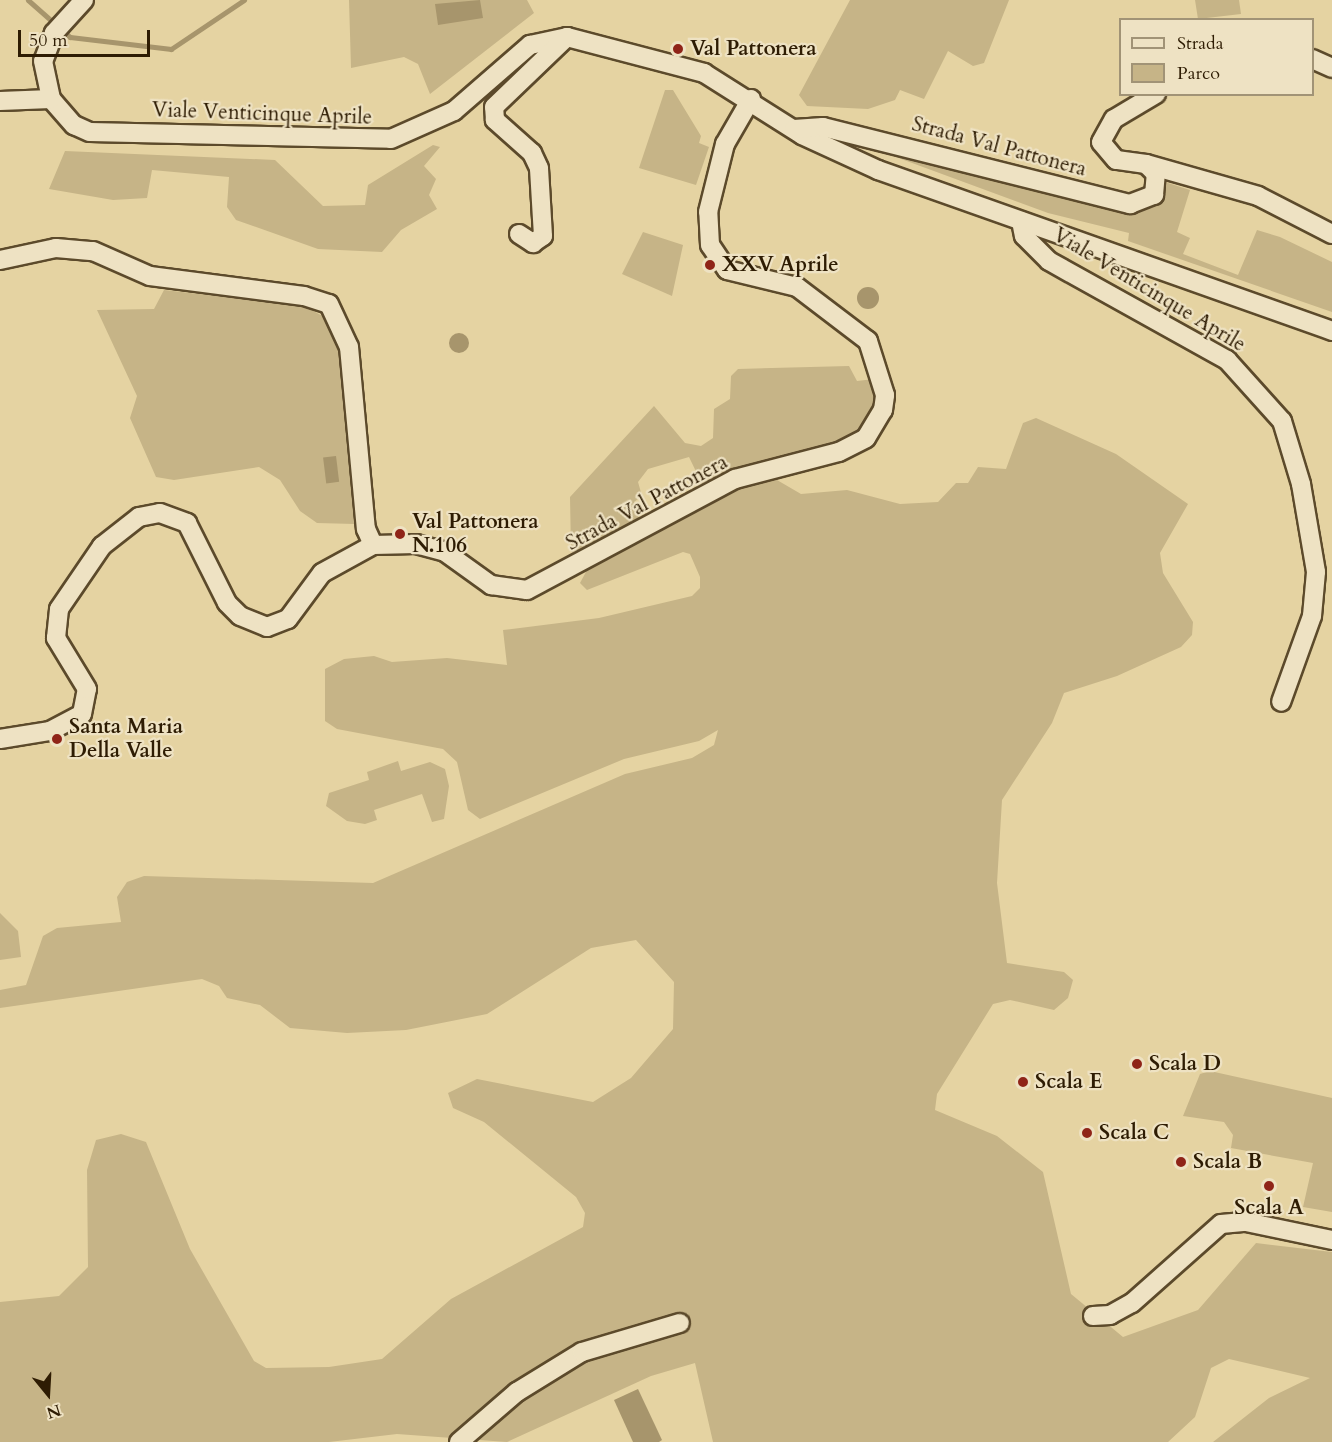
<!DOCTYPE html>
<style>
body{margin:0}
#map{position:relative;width:1332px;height:1442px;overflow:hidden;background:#e5d3a2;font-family:Cardo,serif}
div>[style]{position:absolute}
.green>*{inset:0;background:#c6b487}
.water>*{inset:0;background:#a7956c;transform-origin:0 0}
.round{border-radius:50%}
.stream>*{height:5px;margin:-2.5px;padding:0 2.5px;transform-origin:2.5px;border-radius:2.5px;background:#a7956c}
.roads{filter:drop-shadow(2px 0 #5c4a2b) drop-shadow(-2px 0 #5c4a2b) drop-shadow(0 2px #5c4a2b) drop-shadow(0 -2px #5c4a2b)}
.minor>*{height:18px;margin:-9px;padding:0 9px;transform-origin:9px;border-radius:9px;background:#eee2c3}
.dots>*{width:16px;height:16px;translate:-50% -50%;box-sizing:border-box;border:3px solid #eee2c3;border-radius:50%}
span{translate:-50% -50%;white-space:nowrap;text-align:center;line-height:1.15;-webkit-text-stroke:4.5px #eee2c3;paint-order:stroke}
.poi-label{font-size:21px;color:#2e1c03;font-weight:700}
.left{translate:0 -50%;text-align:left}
.street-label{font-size:21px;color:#2e1c03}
.legend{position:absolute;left:1119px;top:18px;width:195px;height:78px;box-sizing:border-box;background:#eee2c3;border:2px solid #a19376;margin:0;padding:8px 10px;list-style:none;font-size:18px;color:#2e1c03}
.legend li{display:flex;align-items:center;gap:12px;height:30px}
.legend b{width:30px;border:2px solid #a19376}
.north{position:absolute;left:18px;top:1364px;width:60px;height:60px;-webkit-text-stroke:4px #eee2c3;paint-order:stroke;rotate:162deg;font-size:16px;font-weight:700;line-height:24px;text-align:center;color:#2e1c03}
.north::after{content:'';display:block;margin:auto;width:21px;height:27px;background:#2e1c03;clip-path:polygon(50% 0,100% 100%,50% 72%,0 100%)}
.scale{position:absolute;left:18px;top:30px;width:132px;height:27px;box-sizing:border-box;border:3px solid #2e1c03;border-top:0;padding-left:8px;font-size:18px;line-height:21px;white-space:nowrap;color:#2e1c03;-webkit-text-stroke:4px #eee2c3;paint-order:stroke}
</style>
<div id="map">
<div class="green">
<i style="clip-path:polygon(349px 0,527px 0,534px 13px,430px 94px,418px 64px,404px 57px,351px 68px)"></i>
<i style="clip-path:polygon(850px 0,1009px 0,984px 63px,973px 66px,948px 51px,924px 99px,900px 90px,895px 100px,868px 109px,807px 106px,799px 95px)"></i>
<i style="clip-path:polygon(1195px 0,1239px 0,1241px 14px,1198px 19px)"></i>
<i style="clip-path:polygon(665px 90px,673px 90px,701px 136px,699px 143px,709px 147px,696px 185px,639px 168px)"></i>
<i style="clip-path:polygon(433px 145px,440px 147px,424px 166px,436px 179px,429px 195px,437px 209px,401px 230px,382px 252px,318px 249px,236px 220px,227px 207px,229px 177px,152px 170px,147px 198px,113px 200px,49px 189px,65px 151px,275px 160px,323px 206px,365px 205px,368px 185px)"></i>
<i style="clip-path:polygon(866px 146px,1132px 212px,1154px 207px,1165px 182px,1190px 190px,1177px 232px,1190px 238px,1183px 254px,1238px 275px,1257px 230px,1280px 237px,1332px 262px,1332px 312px,1128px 241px,1129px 233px,1048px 213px)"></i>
<i style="clip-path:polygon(643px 232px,683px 245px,672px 296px,622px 274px)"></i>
<i style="clip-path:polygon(164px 290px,304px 306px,330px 320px,339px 347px,355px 524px,317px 523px,300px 511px,280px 480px,259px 467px,174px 480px,156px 477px,130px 418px,137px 396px,97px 310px,154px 309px)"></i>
<i style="clip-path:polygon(849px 366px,857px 381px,874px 379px,877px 403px,856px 440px,703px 486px,689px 457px,648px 469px,638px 482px,642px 496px,634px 502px,640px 522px,575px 557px,571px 551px,570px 497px,654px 406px,685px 443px,701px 446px,713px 438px,714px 409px,730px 399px,731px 376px,738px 369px)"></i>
<i style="clip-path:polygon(1036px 418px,1116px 454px,1188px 504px,1160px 553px,1163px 573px,1193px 622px,1192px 635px,1181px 647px,1117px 676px,1064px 693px,1052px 723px,1002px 800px,997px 883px,1007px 963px,1064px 972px,1073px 980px,1068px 998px,1054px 1010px,1010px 1000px,993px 1004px,937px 1094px,935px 1110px,997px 1136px,1043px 1172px,1071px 1294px,1123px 1337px,1198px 1310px,1256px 1243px,1332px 1252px,1332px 1442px,1213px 1442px,1269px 1398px,1310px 1378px,1229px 1359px,1211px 1368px,1195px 1417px,1168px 1442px,713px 1442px,695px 1363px,651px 1376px,507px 1442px,397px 1434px,329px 1442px,0 1442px,0 1302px,59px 1296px,88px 1267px,87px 1170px,96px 1140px,121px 1134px,146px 1142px,190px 1249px,254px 1361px,266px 1368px,329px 1367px,382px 1359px,451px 1299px,583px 1227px,585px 1213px,576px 1197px,484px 1122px,453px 1108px,448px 1093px,477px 1079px,593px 1102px,631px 1078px,673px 1029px,674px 982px,636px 940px,591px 948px,487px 1014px,406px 1030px,347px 1033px,290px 1028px,260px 1005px,227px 998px,219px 986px,202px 979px,0 1008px,0 990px,26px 985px,43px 936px,57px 928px,121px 922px,117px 897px,127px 882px,144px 876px,373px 883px,625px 774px,692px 758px,714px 745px,718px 730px,699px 741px,624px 759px,480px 819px,468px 810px,457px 762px,443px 749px,337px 729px,325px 721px,325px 669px,344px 659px,374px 656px,392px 662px,447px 658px,507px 665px,503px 630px,599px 618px,692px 596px,700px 588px,700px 577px,690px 554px,683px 552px,587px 590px,580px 583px,587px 570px,682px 514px,743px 487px,777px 480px,801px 494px,847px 490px,900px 504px,938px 502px,956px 483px,968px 483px,978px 467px,1006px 469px,1023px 423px)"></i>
<i style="clip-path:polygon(398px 761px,401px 771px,430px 762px,445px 769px,449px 786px,444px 819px,432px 822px,422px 794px,374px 810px,377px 820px,365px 824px,347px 821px,326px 806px,329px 793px,369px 780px,367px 772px)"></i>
<i style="clip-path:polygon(0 913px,18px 931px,21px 957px,0 960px)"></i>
<i style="clip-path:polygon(1210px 1071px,1332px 1098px,1332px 1212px,1303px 1207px,1313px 1163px,1231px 1148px,1233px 1135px,1224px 1122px,1183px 1116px,1200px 1074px)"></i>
</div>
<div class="water">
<i style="clip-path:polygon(480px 0,483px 18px,438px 25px,435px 4px)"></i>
<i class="round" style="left:857px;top:287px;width:22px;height:22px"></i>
<i class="round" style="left:449px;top:333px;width:20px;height:20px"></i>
<i style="left:336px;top:456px;width:26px;height:13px;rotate:83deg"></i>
<i style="clip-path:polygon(638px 1389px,662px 1440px,659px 1442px,633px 1442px,614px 1400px)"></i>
</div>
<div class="stream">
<i style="left:28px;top:0;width:56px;rotate:41.4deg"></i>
<i style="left:70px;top:37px;width:102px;rotate:6.8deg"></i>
<i style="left:171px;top:49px;width:88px;rotate:-33.9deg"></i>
</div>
<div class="roads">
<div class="minor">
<i style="left:84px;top:0;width:45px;rotate:132.3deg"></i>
<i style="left:54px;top:33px;width:30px;rotate:111deg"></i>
<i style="left:43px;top:61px;width:39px;rotate:78deg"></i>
<i style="left:51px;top:99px;width:35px;rotate:49deg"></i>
<i style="left:74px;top:125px;width:17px;rotate:24deg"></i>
<i style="left:90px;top:132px;width:301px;rotate:1.3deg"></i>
<i style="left:391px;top:139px;width:69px;rotate:-24deg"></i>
<i style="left:454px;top:111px;width:101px;rotate:-41deg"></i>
<i style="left:530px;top:45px;width:38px;rotate:-12deg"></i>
<i style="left:567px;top:37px;width:142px;rotate:14.7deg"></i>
<i style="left:704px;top:73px;width:116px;rotate:32.3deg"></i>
<i style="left:802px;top:135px;width:84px;rotate:24.7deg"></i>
<i style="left:878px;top:170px;width:482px;rotate:19.5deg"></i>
<i style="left:1312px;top:59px;width:22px;rotate:24deg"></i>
<i style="left:0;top:101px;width:51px;rotate:-2.2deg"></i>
<i style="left:794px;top:129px;width:29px;rotate:-4deg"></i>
<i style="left:823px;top:127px;width:317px;rotate:14.1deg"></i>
<i style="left:1130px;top:204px;width:26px;rotate:-21deg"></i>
<i style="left:1154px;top:195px;width:21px;rotate:-85deg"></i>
<i style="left:1156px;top:174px;width:14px;rotate:-135deg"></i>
<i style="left:1146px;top:164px;width:30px;rotate:-172deg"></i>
<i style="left:1116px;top:160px;width:23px;rotate:-130deg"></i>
<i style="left:1101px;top:142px;width:26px;rotate:-61deg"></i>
<i style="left:1114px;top:119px;width:49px;rotate:-30.8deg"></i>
<i style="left:1146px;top:164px;width:116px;rotate:15.9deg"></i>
<i style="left:1258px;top:196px;width:83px;rotate:27.2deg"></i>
<i style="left:1021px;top:221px;width:15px;rotate:79deg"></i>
<i style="left:1024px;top:236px;width:35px;rotate:45deg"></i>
<i style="left:1049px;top:261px;width:204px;rotate:29.1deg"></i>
<i style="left:1227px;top:360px;width:82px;rotate:48deg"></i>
<i style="left:1282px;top:421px;width:66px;rotate:73.2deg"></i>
<i style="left:1301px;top:484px;width:89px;rotate:80.3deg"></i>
<i style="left:1316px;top:572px;width:44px;rotate:95.2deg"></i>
<i style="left:1312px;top:616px;width:91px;rotate:109.8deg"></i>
<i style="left:519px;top:234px;width:17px;rotate:33deg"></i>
<i style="left:533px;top:243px;width:12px;rotate:-35deg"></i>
<i style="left:543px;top:236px;width:68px;rotate:-93.4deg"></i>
<i style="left:539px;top:168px;width:17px;rotate:-115deg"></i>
<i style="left:532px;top:153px;width:50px;rotate:-138.3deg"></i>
<i style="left:495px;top:120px;width:13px;rotate:-94deg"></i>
<i style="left:494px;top:107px;width:101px;rotate:-43.8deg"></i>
<i style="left:0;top:260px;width:57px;rotate:-12.1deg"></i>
<i style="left:56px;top:248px;width:37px;rotate:5deg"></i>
<i style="left:93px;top:251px;width:62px;rotate:23.7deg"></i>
<i style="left:150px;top:276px;width:155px;rotate:7.4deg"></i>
<i style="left:304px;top:296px;width:26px;rotate:18deg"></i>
<i style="left:329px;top:304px;width:47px;rotate:65.1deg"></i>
<i style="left:349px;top:347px;width:183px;rotate:84.7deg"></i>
<i style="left:366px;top:529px;width:17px;rotate:66deg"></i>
<i style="left:0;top:739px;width:51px;rotate:-9.1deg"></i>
<i style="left:50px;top:731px;width:36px;rotate:-28deg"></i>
<i style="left:82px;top:714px;width:25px;rotate:-79deg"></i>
<i style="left:87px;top:689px;width:60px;rotate:-121.3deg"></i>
<i style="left:56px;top:638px;width:29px;rotate:-84deg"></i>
<i style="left:59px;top:609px;width:76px;rotate:-55.7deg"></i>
<i style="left:102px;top:546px;width:47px;rotate:-38.1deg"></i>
<i style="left:139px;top:517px;width:21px;rotate:-11deg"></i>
<i style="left:160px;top:513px;width:29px;rotate:20deg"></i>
<i style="left:187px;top:523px;width:89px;rotate:63.4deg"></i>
<i style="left:227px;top:603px;width:18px;rotate:45deg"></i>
<i style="left:240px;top:616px;width:29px;rotate:22deg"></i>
<i style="left:267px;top:627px;width:22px;rotate:-21deg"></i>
<i style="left:288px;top:619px;width:57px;rotate:-53.5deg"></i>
<i style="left:322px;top:573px;width:58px;rotate:-28.8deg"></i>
<i style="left:373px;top:545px;width:43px;rotate:-1.3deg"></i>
<i style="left:416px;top:544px;width:30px;rotate:15deg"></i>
<i style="left:445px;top:552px;width:57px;rotate:35.7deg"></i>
<i style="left:491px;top:585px;width:36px;rotate:8deg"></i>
<i style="left:527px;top:590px;width:236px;rotate:-28.1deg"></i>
<i style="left:735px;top:479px;width:107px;rotate:-14.6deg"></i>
<i style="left:839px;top:452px;width:30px;rotate:-27deg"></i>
<i style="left:866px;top:438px;width:33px;rotate:-59deg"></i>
<i style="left:883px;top:410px;width:15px;rotate:-82deg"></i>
<i style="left:885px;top:395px;width:57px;rotate:-107.5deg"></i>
<i style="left:868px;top:341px;width:89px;rotate:-142.7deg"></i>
<i style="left:797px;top:287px;width:72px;rotate:-166.3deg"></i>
<i style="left:727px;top:270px;width:30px;rotate:-124deg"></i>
<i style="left:710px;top:245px;width:33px;rotate:-93deg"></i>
<i style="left:708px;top:212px;width:70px;rotate:-76deg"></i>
<i style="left:725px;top:144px;width:52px;rotate:-60deg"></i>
<i style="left:1093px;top:1316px;width:17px;rotate:-3deg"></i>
<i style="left:1110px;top:1315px;width:25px;rotate:-29deg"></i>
<i style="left:1132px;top:1303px;width:119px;rotate:-41.6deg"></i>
<i style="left:1221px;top:1224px;width:25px;rotate:-5deg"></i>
<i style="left:1246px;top:1222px;width:88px;rotate:11.8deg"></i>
<i style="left:459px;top:1442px;width:77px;rotate:-40.8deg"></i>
<i style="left:517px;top:1392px;width:76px;rotate:-31.6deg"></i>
<i style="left:582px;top:1352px;width:102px;rotate:-16.5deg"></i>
</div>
</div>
<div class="dots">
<i style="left:678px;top:49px;background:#8f2418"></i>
<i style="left:710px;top:265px;background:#8f2418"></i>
<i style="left:400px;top:534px;background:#8f2418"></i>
<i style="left:57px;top:739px;background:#8f2418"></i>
<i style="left:1137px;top:1064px;background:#8f2418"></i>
<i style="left:1023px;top:1082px;background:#8f2418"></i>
<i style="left:1087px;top:1133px;background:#8f2418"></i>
<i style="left:1181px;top:1162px;background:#8f2418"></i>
<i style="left:1269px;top:1186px;background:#8f2418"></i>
</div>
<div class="poi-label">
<span class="left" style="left:690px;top:49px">Val Pattonera</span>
<span class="left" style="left:722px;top:265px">XXV Aprile</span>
<span class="left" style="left:412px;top:534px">Val Pattonera<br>N.106</span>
<span class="left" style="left:69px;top:739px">Santa Maria<br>Della Valle</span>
<span class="left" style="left:1149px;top:1064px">Scala D</span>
<span class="left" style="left:1035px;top:1082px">Scala E</span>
<span class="left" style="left:1099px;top:1133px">Scala C</span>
<span class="left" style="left:1193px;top:1162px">Scala B</span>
<span style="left:1269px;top:1208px">Scala A</span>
</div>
<div class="street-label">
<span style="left:262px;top:114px;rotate:2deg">Viale Venticinque Aprile</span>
<span style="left:999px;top:147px;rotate:15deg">Strada Val Pattonera</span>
<span style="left:1149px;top:290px;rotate:31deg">Viale Venticinque Aprile</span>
<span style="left:647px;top:503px;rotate:-28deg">Strada Val Pattonera</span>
</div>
<ul class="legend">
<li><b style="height:8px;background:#eee2c3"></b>Strada</li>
<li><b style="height:16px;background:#c6b487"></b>Parco</li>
</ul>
<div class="north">N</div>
<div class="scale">50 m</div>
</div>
